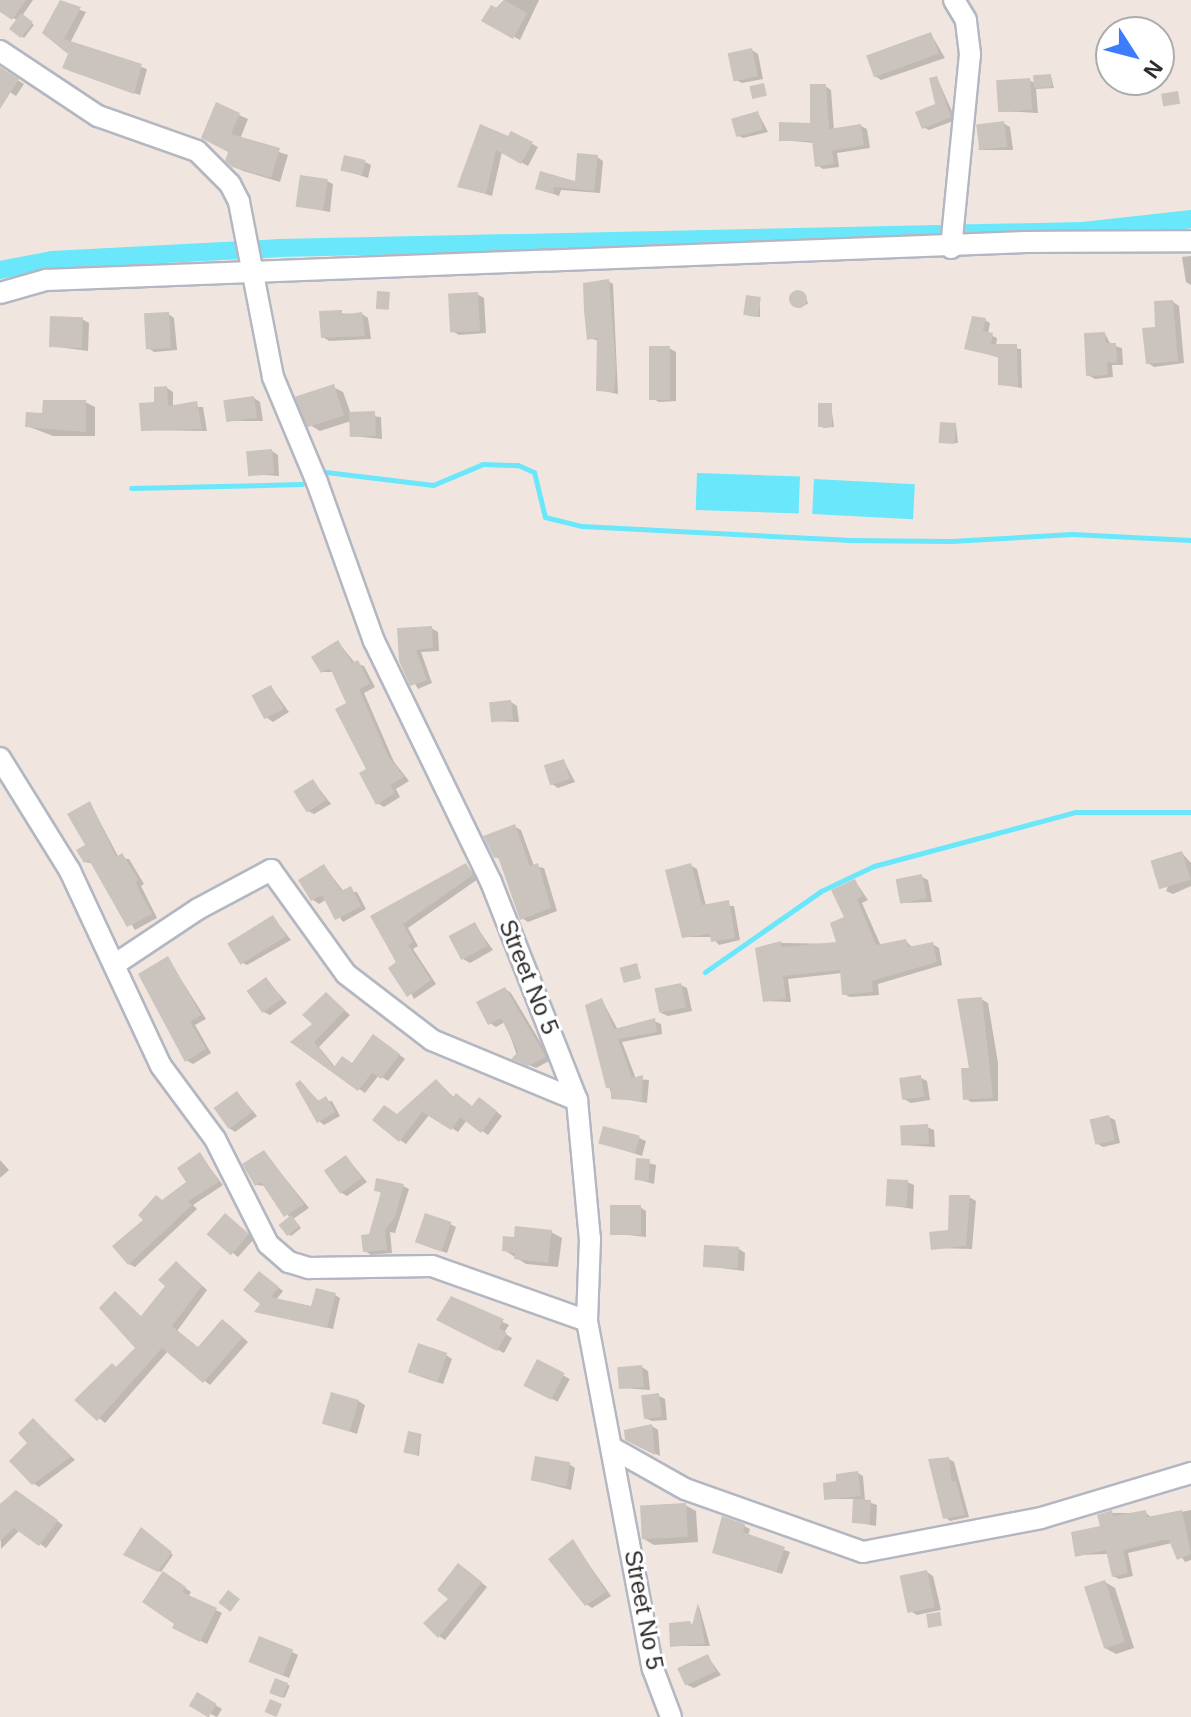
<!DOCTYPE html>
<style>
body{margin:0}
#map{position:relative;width:1191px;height:1717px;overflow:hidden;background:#f0e6df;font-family:Arial,sans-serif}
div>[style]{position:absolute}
.water>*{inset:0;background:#6ae7fa;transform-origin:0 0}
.shadow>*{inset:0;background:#0003;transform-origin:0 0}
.stream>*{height:5px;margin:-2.5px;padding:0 2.5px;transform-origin:2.5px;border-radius:2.5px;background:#6ae7fa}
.canal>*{height:18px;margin:-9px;padding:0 9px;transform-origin:9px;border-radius:9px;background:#6ae7fa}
.building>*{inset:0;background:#cbc3be;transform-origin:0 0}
.round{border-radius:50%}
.roads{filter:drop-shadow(2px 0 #b3b7c2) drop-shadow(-2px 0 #b3b7c2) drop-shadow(0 2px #b3b7c2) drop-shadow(0 -2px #b3b7c2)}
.minor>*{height:20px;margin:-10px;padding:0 10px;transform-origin:10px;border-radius:10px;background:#fff}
span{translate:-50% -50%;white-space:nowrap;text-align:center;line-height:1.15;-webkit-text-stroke:6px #fff;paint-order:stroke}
.street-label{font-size:24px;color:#2d2d2d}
.north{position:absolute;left:1095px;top:16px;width:80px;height:80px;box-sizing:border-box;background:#fff;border:2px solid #ababab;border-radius:50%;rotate:126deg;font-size:22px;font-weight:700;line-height:32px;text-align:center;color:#2d2d2d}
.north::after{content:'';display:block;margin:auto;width:28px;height:36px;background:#3d7bff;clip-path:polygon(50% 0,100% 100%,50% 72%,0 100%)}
</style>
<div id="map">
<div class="water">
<i style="left:697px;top:473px;width:103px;height:37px;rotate:2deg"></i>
<i style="left:814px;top:479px;width:101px;height:35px;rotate:3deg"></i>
</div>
<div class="shadow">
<i style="clip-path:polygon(0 0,33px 0,22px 16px,34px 25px,24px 38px,12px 29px,18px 21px,0 9px)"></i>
<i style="clip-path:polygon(504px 0,539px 0,520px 40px,484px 20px)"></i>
<i style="clip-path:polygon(61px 3px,86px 12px,70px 43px,147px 69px,140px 95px,70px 71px,70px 53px,44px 32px)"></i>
<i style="clip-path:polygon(931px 34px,945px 58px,881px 80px,875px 76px)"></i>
<i style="clip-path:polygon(752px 50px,758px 54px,763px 79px,742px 83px,736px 80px)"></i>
<i style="clip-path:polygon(3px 71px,24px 84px,16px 96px,0 86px)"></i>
<i style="clip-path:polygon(1051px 76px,1054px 88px,1036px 89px,1038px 113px,1000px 111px,1029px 80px,1036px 84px)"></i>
<i style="clip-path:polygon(937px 78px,956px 120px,929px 130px,923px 127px,938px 105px)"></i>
<i style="clip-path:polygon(825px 86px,831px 90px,834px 131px,861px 126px,867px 129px,870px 148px,837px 153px,839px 167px,823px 169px,817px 165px,814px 143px,781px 140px,812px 125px)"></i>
<i style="clip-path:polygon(758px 113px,768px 132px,743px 138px,737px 135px)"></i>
<i style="clip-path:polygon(239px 115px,248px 119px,240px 139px,288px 155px,280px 182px,243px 171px,233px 166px,230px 152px,212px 143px)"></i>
<i style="clip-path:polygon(1003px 123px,1010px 127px,1013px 150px,978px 150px)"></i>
<i style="clip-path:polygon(481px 127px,509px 139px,512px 133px,538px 147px,528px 166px,502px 152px,492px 196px,460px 186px)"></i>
<i style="clip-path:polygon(597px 157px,603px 161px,600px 193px,561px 190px,559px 196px,538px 188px,577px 183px)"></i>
<i style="clip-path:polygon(365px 162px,371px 165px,368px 178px,344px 170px)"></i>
<i style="clip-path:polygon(327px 181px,333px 184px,330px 212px,298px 206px)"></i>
<i style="clip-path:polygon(1191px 256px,1191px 285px,1186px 282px,1182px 257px)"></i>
<i style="clip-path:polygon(608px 281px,613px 284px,618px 394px,598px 390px,599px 341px,589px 338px)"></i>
<i style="left:802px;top:292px;width:13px;height:10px;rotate:61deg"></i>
<i style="clip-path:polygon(477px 294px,484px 298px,486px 333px,459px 335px,452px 331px)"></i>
<i style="clip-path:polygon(760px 299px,760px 317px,748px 316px)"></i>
<i style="clip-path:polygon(1173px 302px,1179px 306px,1184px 363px,1154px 367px,1148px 363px,1157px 329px)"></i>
<i style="clip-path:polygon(321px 313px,362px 314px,368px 318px,371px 339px,329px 341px,323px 337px)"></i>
<i style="clip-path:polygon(168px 314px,174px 318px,177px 350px,154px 352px,148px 348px)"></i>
<i style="clip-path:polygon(82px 319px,89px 323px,88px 351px,51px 346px)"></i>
<i style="clip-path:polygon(985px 320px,990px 323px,988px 334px,997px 338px,996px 346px,1021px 349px,1022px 388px,1000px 384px,1000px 358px,967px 348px)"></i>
<i style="clip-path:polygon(1105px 334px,1111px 345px,1122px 348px,1123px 365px,1112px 365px,1113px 377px,1095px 379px,1088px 375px)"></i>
<i style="clip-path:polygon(669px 348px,676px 352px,676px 401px,659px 402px,652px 398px)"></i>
<i style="clip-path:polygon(333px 387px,343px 392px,351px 414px,381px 417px,382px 439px,352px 436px,351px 421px,320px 431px,310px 425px)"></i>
<i style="clip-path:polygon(167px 388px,173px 392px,173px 407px,203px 407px,207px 431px,143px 430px)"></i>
<i style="clip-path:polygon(254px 398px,260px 402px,263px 421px,228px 421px)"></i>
<i style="clip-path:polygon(85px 402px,95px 407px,95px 436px,53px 436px,27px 426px)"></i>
<i style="clip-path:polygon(831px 405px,834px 427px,823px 428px,821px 426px)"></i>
<i style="clip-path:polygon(956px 425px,958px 443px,942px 442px)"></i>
<i style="clip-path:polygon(272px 451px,278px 455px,279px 476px,250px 474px)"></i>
<i style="clip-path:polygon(431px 628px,438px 632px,439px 651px,421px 652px,432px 683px,418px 689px,401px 660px)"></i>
<i style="clip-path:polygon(338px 642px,355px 663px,364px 666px,375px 687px,364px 693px,394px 762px,409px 781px,396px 789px,400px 797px,384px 807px,377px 803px,349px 704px,334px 672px,322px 672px)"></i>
<i style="clip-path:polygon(271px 687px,289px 712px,273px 722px,267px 718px)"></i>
<i style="clip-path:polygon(511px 702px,517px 706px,519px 722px,492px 721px)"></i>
<i style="clip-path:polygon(564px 761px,575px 782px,558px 788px,552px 784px)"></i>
<i style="clip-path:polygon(313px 781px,331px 804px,314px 814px,308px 811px)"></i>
<i style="clip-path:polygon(90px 803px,119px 858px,129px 859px,144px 884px,141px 886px,157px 918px,135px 930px,94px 864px,85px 862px)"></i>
<i style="clip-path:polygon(515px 827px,521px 830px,534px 866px,544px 868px,557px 911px,528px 922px,522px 918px,502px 861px,496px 857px)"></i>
<i style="clip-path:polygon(1182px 853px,1191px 863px,1191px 886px,1173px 894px,1166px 891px)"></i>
<i style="clip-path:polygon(466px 865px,478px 879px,408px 928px,418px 946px,413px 949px,436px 984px,414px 999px,373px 916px)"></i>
<i style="clip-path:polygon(690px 865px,697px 869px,706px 906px,734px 906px,740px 940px,719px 945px,712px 937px,684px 937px)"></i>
<i style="clip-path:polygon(324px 866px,344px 892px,357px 892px,366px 909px,343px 922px,327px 899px,319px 904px,313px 900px)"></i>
<i style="clip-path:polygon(922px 877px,928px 880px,932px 902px,901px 903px)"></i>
<i style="clip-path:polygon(855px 881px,868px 900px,862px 903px,881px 946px,906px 941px,913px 948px,932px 944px,939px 948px,942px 965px,878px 984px,879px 995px,850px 997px,844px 994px,842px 973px,788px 979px,791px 1002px,765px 1001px,781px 943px,839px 944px)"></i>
<i style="clip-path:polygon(273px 917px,291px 940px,247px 965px,241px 962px)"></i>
<i style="clip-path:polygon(475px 925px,493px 950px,470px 963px,463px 959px)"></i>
<i style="clip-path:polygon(168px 959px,206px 1019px,195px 1025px,211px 1053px,193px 1064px,186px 1060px)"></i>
<i style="clip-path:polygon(266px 979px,287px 1003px,270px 1015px,264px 1012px)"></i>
<i style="clip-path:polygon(681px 985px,687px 988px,692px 1011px,668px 1016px,661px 1013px)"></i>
<i style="clip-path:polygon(505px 989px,511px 993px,551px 1060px,536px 1068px,519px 1061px,505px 1022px,496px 1027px,490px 1023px)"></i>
<i style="clip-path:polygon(326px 994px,350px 1015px,319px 1047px,336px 1068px,353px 1065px,380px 1040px,405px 1059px,388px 1081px,379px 1075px,365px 1093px,293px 1042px,315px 1024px)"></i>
<i style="clip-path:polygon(981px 999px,988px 1003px,998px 1063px,998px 1101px,971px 1102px,965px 1098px)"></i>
<i style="clip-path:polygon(602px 1000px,618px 1030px,654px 1021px,661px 1024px,662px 1034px,622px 1042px,636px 1079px,649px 1080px,647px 1103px,612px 1097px,587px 1006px)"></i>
<i style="clip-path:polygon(921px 1078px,927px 1081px,930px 1100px,911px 1103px,904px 1099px)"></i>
<i style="clip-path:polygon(436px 1081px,455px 1098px,473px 1108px,486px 1103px,502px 1116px,488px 1135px,467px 1120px,458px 1132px,430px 1114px,406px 1144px,400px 1140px,398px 1116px)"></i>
<i style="clip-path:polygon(300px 1083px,320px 1102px,332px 1101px,340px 1116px,324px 1125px,319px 1121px)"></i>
<i style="clip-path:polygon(237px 1093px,257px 1116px,235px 1132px,229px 1128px)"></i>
<i style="clip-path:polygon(1109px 1117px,1115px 1120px,1120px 1143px,1103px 1147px,1096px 1143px)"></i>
<i style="clip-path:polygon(927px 1127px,934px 1130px,935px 1147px,904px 1145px)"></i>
<i style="clip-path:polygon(639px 1138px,646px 1141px,642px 1156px,601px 1143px)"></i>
<i style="clip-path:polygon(264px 1152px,309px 1208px,293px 1219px,301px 1228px,291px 1236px,281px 1226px,290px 1218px,266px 1186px,256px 1185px)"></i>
<i style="clip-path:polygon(200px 1155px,223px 1185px,193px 1205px,197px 1209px,135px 1267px,129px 1264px,146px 1220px,188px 1182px)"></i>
<i style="clip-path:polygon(346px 1157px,367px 1182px,347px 1196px,340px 1192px)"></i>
<i style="clip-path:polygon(0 1160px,9px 1170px,0 1178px)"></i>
<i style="clip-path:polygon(637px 1160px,656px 1165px,654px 1184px,636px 1179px)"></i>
<i style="clip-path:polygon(907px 1182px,914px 1185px,913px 1209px,889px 1205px)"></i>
<i style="clip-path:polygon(403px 1186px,409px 1189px,395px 1233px,390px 1232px,392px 1253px,371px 1255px,365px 1251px,383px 1194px,376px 1190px)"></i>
<i style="clip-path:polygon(969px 1197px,976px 1201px,972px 1249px,933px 1248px,950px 1232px)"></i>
<i style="clip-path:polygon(640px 1207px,646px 1211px,646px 1237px,611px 1233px)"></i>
<i style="clip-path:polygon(231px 1219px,254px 1239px,238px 1257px,209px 1234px)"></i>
<i style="clip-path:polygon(450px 1224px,456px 1227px,447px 1253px,423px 1245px)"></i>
<i style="clip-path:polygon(551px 1232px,562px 1238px,558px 1267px,526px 1264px,504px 1250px,516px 1239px)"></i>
<i style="clip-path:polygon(739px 1249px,745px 1253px,744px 1271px,705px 1266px)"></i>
<i style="clip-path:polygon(183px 1268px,207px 1290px,177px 1331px,199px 1349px,229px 1325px,248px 1342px,210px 1385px,168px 1351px,105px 1423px,77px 1400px,138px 1348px,116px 1294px,142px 1318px)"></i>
<i style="clip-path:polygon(265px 1277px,283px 1291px,276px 1300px,313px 1308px,335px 1295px,340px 1298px,333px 1329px,257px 1311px,263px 1304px)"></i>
<i style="clip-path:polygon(452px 1298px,509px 1325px,504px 1333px,512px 1338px,504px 1353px,439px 1320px)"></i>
<i style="clip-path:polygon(446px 1355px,452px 1359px,443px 1384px,416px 1375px)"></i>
<i style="left:538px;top:1362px;width:36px;height:26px;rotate:28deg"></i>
<i style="clip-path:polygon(642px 1367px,648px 1371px,650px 1390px,621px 1388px)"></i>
<i style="clip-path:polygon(659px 1396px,665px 1399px,667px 1420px,652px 1421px,645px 1418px)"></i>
<i style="clip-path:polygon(358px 1401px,365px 1405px,357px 1434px,325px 1423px)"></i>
<i style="clip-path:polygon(34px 1420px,75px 1460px,39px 1487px,33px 1483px,30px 1443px)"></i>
<i style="clip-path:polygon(652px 1426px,658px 1430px,660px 1456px,634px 1443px)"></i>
<i style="clip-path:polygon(421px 1436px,419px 1456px,408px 1453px)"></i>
<i style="clip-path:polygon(949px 1459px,954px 1462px,969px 1517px,950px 1521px,945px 1517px)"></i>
<i style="clip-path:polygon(569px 1464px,575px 1468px,571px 1490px,532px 1480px)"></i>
<i style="clip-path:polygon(858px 1473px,863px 1476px,865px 1501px,877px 1505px,876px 1526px,854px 1522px,855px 1499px,826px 1499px,839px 1483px)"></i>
<i style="clip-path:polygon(23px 1496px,63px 1525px,46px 1548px,20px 1530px,1px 1549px,0 1504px)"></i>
<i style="clip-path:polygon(685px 1505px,696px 1511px,698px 1542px,654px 1545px,644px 1539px)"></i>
<i style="clip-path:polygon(1191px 1510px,1191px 1560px,1185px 1562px,1172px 1543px,1128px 1553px,1133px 1576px,1119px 1579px,1113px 1576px,1108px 1554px,1077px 1555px,1111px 1513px,1146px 1513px,1152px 1518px)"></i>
<i style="clip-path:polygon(744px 1526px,750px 1529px,748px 1536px,790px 1552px,782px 1574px,714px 1552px)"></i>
<i style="clip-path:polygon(142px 1529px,173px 1555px,161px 1572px,126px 1554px)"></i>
<i style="clip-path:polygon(573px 1542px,611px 1596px,592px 1608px,586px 1604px)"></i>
<i style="clip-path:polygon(465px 1569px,487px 1587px,445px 1640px,439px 1636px)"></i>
<i style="clip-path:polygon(927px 1572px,933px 1576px,941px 1610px,917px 1615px,910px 1611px)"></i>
<i style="clip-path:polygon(164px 1574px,191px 1592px,188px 1597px,222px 1613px,207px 1644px,181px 1631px)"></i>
<i style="clip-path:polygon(1105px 1582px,1115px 1588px,1134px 1648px,1116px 1654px,1105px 1648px)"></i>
<i style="clip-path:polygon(699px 1606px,710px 1646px,672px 1646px,693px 1625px)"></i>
<i style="clip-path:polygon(292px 1652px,298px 1655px,289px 1678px,257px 1665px)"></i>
<i style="clip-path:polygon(708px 1657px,721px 1675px,694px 1688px,687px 1685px)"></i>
<i style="left:276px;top:1680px;width:15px;height:13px;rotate:23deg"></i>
<i style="clip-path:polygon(198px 1695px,222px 1709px,217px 1717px,192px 1705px)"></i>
</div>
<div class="stream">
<i style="left:326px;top:472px;width:108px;rotate:6.9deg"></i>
<i style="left:433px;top:485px;width:54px;rotate:-22.8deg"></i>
<i style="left:483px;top:464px;width:35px;rotate:2deg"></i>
<i style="left:518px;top:465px;width:17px;rotate:24deg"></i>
<i style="left:534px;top:472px;width:46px;rotate:76.3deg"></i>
<i style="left:545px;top:517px;width:38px;rotate:14deg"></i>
<i style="left:582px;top:526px;width:265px;rotate:3deg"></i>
<i style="left:847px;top:540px;width:104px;rotate:0.6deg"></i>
<i style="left:951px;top:541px;width:121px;rotate:-3.3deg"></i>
<i style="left:1072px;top:534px;width:119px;rotate:2.9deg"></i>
<i style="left:131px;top:488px;width:171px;rotate:-1.3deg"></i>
<i style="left:705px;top:972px;width:141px;rotate:-34.9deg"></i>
<i style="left:821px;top:891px;width:59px;rotate:-25.3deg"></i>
<i style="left:874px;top:866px;width:208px;rotate:-15deg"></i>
<i style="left:1075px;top:812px;width:116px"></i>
</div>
<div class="canal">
<i style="left:0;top:270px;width:53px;rotate:-10.9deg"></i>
<i style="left:52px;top:260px;width:226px;rotate:-3deg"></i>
<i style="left:278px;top:248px;width:805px;rotate:-1.21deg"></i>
<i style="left:1083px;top:231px;width:109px;rotate:-6.3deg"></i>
</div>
<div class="building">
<i style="clip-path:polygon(0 0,26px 0,12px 20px,0 12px)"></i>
<i style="clip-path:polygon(60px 0,81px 7px,64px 39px,142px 64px,134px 94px,62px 68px,68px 54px,42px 33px)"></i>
<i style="clip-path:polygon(504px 0,527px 13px,513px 39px,481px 21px,491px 5px,497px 8px)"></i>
<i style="left:21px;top:13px;width:15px;height:20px;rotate:37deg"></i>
<i style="left:931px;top:32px;width:23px;height:69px;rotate:70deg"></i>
<i style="left:752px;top:48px;width:29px;height:25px;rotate:78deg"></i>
<i style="clip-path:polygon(0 67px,19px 79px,0 109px)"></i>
<i style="left:1051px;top:74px;width:13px;height:18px;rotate:86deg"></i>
<i style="clip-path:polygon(937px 76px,951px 117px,922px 129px,915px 112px,935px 104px,929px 78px)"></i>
<i style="left:1030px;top:78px;width:32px;height:34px;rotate:86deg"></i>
<i style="left:764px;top:83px;width:13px;height:15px;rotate:77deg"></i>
<i style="clip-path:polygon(810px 84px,826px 84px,829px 129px,861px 124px,864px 145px,832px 151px,834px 164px,815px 167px,812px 141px,779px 141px,779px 122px,810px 123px)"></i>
<i style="left:1178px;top:91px;width:13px;height:17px;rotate:81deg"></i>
<i style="clip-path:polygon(216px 102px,240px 113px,231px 134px,280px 148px,271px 178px,232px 167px,225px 161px,228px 152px,201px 138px)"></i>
<i style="left:758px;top:111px;width:19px;height:28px;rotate:74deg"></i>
<i style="left:1004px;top:121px;width:26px;height:28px;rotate:83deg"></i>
<i style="clip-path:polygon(480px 124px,508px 136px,511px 131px,533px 142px,521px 164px,496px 150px,486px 194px,457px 187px)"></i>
<i style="clip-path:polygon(577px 153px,598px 155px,594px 191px,554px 187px,553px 194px,535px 189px,540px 171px,575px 181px)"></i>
<i style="left:344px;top:155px;width:22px;height:16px;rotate:13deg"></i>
<i style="left:300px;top:175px;width:28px;height:32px;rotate:8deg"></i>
<i style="clip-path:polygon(609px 279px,616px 367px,614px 392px,596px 391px,597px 338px,587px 340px,584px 311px,583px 283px)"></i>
<i class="round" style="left:789px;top:290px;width:18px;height:18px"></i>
<i style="left:377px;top:291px;width:13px;height:18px;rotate:4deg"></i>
<i style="left:478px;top:292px;width:39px;height:30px;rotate:87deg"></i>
<i style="left:746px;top:295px;width:15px;height:20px;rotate:8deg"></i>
<i style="clip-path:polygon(1173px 300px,1178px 361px,1146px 364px,1142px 328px,1155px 327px,1154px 301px)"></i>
<i style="clip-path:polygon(342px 310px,342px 315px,362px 312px,365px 336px,321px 338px,319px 311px)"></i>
<i style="left:169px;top:312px;width:36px;height:25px;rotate:87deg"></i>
<i style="left:50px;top:316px;width:33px;height:31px;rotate:2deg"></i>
<i style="clip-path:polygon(972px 316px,986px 318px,983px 331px,993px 333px,991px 344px,1017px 344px,1018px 387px,998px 385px,998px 357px,964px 349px)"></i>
<i style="clip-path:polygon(1105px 332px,1106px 343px,1116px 343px,1117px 363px,1107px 362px,1108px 375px,1086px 376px,1084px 333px)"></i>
<i style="left:649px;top:346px;width:21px;height:54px"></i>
<i style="left:334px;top:384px;width:33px;height:41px;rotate:72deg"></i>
<i style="clip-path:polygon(167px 386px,168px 406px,197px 401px,202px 429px,141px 431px,139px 403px,154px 402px,154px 387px)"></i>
<i style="left:254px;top:396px;width:22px;height:31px;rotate:82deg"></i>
<i style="clip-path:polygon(43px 400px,86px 400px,86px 432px,25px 427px,26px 412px,42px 413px)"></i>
<i style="left:818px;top:403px;width:14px;height:24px"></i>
<i style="left:375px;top:411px;width:25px;height:26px;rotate:88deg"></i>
<i style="left:940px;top:422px;width:16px;height:21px;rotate:4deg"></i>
<i style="left:272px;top:449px;width:25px;height:26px;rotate:85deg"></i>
<i style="clip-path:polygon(432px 626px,433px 648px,416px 650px,427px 680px,410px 686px,399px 661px,397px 628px)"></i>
<i style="clip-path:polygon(338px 640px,352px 663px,358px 660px,370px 684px,359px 689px,388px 756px,404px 777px,390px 785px,395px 793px,376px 805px,359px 773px,366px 769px,335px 709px,346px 703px,330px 668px,321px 673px,311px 657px)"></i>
<i style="left:271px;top:685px;width:27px;height:22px;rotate:62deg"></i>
<i style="left:511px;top:700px;width:20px;height:22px;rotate:84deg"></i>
<i style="left:564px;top:759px;width:21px;height:21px;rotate:73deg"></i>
<i style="left:313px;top:779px;width:25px;height:23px;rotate:58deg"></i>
<i style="clip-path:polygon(90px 801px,116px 857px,122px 853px,139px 880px,135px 882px,152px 914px,127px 927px,89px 860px,84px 863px,76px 850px,85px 845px,67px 814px)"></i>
<i style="clip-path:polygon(515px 824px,530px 866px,538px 863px,551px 908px,520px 920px,498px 857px,494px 858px,483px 836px)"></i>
<i style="left:1182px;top:851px;width:30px;height:33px;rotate:73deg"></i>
<i style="clip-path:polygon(466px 863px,473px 875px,403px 924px,413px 942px,408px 945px,431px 980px,407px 997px,388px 968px,396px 962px,370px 916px)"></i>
<i style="clip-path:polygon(691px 863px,702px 905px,729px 900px,735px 938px,711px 942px,710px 934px,682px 938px,665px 870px)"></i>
<i style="clip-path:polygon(324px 864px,341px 891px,351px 886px,361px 906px,335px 920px,322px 895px,311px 901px,298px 880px)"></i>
<i style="left:922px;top:874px;width:25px;height:27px;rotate:79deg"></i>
<i style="clip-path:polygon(855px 879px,863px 896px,857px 899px,876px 945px,906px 939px,908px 947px,933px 942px,937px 962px,872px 981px,873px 992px,842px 995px,840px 970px,783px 976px,786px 999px,763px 1002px,755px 948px,781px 941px,782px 947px,836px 942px,830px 923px,844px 917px,831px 890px)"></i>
<i style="left:273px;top:915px;width:25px;height:54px;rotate:58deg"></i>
<i style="left:475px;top:922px;width:27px;height:30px;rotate:62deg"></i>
<i style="clip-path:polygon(168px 956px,201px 1015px,190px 1022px,206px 1049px,185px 1062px,138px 974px)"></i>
<i style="left:637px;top:963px;width:16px;height:18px;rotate:75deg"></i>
<i style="left:266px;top:977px;width:27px;height:24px;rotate:54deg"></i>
<i style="left:681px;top:983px;width:25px;height:27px;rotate:79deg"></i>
<i style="clip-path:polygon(505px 987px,546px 1057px,528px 1066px,511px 1059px,518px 1052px,501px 1018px,488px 1025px,476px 1002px)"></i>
<i style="clip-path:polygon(326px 992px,345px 1010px,314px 1042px,334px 1067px,342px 1056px,352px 1063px,373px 1034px,400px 1054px,381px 1079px,372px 1073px,358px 1091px,290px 1042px,312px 1024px,302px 1015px)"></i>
<i style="clip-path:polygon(982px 997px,993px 1098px,963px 1100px,961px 1068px,969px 1068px,957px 999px)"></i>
<i style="clip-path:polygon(602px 998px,614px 1029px,655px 1018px,657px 1032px,618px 1039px,632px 1078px,643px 1075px,642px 1101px,611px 1099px,611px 1088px,606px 1088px,585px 1005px)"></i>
<i style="left:921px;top:1075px;width:22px;height:22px;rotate:82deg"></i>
<i style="clip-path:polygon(436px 1079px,453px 1097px,456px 1093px,472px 1106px,479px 1097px,497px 1111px,481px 1133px,460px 1117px,451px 1130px,422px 1112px,399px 1142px,372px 1120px,384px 1105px,397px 1114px)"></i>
<i style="clip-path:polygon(300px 1080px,318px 1101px,326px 1096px,335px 1112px,317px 1123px,295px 1084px)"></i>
<i style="left:237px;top:1091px;width:26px;height:29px;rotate:54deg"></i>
<i style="left:1109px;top:1115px;width:26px;height:20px;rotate:77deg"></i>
<i style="left:928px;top:1124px;width:20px;height:28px;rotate:87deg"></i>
<i style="left:603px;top:1126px;width:38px;height:18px;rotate:15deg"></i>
<i style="clip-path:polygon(264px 1150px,304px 1204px,284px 1217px,261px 1182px,255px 1186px,242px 1164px)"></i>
<i style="clip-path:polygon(200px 1152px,219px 1182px,188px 1201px,192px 1205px,128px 1265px,112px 1246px,143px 1220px,138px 1215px,156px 1195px,162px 1200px,186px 1182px,177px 1168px)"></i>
<i style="left:346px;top:1155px;width:28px;height:27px;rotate:55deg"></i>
<i style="left:636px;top:1158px;width:14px;height:22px;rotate:4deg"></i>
<i style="clip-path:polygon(376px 1178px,404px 1184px,395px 1217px,385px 1230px,387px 1250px,363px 1252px,361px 1235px,369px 1234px,381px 1192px,374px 1191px)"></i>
<i style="left:887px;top:1179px;width:21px;height:27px;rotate:3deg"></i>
<i style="clip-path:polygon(949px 1195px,970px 1195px,966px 1246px,931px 1250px,929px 1232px,948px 1230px)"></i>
<i style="left:610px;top:1205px;width:31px;height:30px"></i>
<i style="left:225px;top:1213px;width:32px;height:28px;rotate:41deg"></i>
<i style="left:425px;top:1213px;width:28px;height:31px;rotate:19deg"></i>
<i style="left:291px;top:1215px;width:14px;height:16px;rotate:51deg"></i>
<i style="clip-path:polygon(515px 1226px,552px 1230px,548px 1263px,514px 1259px,515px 1253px,502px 1251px,503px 1236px,514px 1237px)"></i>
<i style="left:704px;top:1245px;width:35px;height:22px;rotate:3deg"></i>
<i style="clip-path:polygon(176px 1261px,202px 1286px,172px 1326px,198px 1347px,222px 1319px,243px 1337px,203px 1383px,162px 1348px,97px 1421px,74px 1400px,112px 1363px,116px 1367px,135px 1348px,99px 1308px,115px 1291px,141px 1316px,165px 1286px,158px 1280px)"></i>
<i style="clip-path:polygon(259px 1271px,279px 1287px,271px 1297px,311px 1306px,316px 1288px,336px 1293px,327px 1328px,254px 1312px,260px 1304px,243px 1290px)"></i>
<i style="clip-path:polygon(451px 1296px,504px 1319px,499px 1328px,507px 1333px,497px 1351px,436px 1320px)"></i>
<i style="left:418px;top:1343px;width:31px;height:31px;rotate:19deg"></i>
<i style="left:537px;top:1359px;width:31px;height:30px;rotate:27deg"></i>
<i style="left:642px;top:1365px;width:22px;height:25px;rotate:85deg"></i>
<i style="left:331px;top:1392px;width:29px;height:33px;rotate:16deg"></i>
<i style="left:659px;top:1393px;width:24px;height:18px;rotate:83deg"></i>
<i style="clip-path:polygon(33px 1418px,71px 1457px,32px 1485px,9px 1461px,27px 1443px,18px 1433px)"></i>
<i style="clip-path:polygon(652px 1424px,655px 1455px,625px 1440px,624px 1430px)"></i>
<i style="left:408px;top:1431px;width:14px;height:22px;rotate:12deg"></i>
<i style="left:535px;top:1456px;width:36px;height:25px;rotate:10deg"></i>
<i style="clip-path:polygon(949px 1457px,952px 1482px,956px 1481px,965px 1515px,943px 1519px,928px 1459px)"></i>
<i style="clip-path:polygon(858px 1471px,861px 1496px,824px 1500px,823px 1483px,836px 1481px,836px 1474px)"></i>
<i style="clip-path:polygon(16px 1490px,58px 1520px,39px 1546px,14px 1528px,0 1541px,0 1504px)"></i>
<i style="left:853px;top:1499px;width:18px;height:24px;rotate:3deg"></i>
<i style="left:686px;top:1503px;width:34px;height:46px;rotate:87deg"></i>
<i style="clip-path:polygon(1112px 1510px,1113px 1516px,1146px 1510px,1147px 1517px,1182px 1510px,1191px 1554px,1177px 1560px,1169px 1540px,1163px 1540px,1123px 1550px,1128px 1573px,1112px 1577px,1106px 1550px,1075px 1557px,1071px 1532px,1100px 1526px,1097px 1515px)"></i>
<i style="clip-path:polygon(722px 1516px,745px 1524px,743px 1532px,785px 1547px,776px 1572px,712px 1553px)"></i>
<i style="clip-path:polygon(141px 1527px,172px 1552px,158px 1572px,123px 1555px)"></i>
<i style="clip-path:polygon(573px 1539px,606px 1592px,585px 1606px,548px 1559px)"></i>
<i style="clip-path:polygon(458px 1563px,482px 1582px,438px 1638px,423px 1623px,448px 1599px,437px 1590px)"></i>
<i style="left:927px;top:1570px;width:38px;height:28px;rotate:78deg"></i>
<i style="clip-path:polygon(163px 1571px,186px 1587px,182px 1592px,217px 1608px,200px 1642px,172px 1628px,174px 1624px,142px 1602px)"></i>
<i style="left:1105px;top:1580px;width:65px;height:22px;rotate:72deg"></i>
<i style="left:228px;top:1590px;width:15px;height:16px;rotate:37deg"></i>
<i style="clip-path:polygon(698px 1603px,705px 1644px,670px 1647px,669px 1623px,690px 1621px,692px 1625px)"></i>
<i style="left:940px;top:1612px;width:14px;height:14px;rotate:82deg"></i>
<i style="left:259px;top:1636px;width:37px;height:28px;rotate:22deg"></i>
<i style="left:708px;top:1654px;width:19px;height:34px;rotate:65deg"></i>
<i style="left:275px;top:1678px;width:14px;height:16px;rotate:21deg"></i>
<i style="left:197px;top:1692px;width:23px;height:16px;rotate:31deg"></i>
<i style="left:270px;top:1699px;width:13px;height:14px;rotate:23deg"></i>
</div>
<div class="roads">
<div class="minor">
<i style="left:0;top:51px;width:118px;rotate:33.6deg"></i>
<i style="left:98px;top:116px;width:105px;rotate:19.5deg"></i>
<i style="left:197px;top:151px;width:47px;rotate:45deg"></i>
<i style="left:230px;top:184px;width:20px;rotate:63deg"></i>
<i style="left:239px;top:202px;width:178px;rotate:79deg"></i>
<i style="left:273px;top:377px;width:114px;rotate:67.3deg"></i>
<i style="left:317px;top:482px;width:169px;rotate:70.3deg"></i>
<i style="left:374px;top:641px;width:268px;rotate:64.1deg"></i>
<i style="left:491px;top:882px;width:234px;rotate:68.5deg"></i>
<i style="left:577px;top:1100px;width:140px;rotate:84.7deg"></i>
<i style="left:590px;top:1239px;width:82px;rotate:92.1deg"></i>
<i style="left:587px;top:1321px;width:354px;rotate:79.3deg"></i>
<i style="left:653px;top:1669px;width:51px;rotate:69.4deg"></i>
<i style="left:951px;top:248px;width:195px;rotate:-84.4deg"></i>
<i style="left:970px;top:54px;width:34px;rotate:-97deg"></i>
<i style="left:966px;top:20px;width:23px;rotate:-121deg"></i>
<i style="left:0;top:293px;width:48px;rotate:-15.8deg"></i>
<i style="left:46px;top:280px;width:981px;rotate:-2.22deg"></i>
<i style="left:1026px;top:242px;width:165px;rotate:-0.3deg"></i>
<i style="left:0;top:758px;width:133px;rotate:58.2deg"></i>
<i style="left:70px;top:871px;width:215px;rotate:65deg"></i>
<i style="left:161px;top:1066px;width:91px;rotate:53.5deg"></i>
<i style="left:215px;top:1139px;width:118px;rotate:63.2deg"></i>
<i style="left:268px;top:1244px;width:28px;rotate:41deg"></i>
<i style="left:289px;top:1262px;width:21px;rotate:17deg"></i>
<i style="left:309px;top:1268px;width:123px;rotate:-0.9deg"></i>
<i style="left:432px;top:1266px;width:164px;rotate:19.5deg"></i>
<i style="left:114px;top:965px;width:101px;rotate:-33.7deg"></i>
<i style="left:198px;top:909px;width:83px;rotate:-28.1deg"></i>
<i style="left:271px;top:870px;width:128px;rotate:54.2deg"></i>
<i style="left:346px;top:974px;width:108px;rotate:37.5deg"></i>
<i style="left:432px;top:1040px;width:157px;rotate:22.5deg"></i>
<i style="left:614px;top:1449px;width:81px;rotate:29.4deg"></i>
<i style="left:685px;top:1489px;width:189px;rotate:19.5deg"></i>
<i style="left:863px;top:1552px;width:181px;rotate:-10.8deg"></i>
<i style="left:1041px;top:1518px;width:157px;rotate:-16.7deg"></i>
</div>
</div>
<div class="street-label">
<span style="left:529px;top:977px;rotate:68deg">Street No 5</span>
<span style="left:644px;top:1610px;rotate:79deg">Street No 5</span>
</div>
<div class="north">N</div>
</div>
